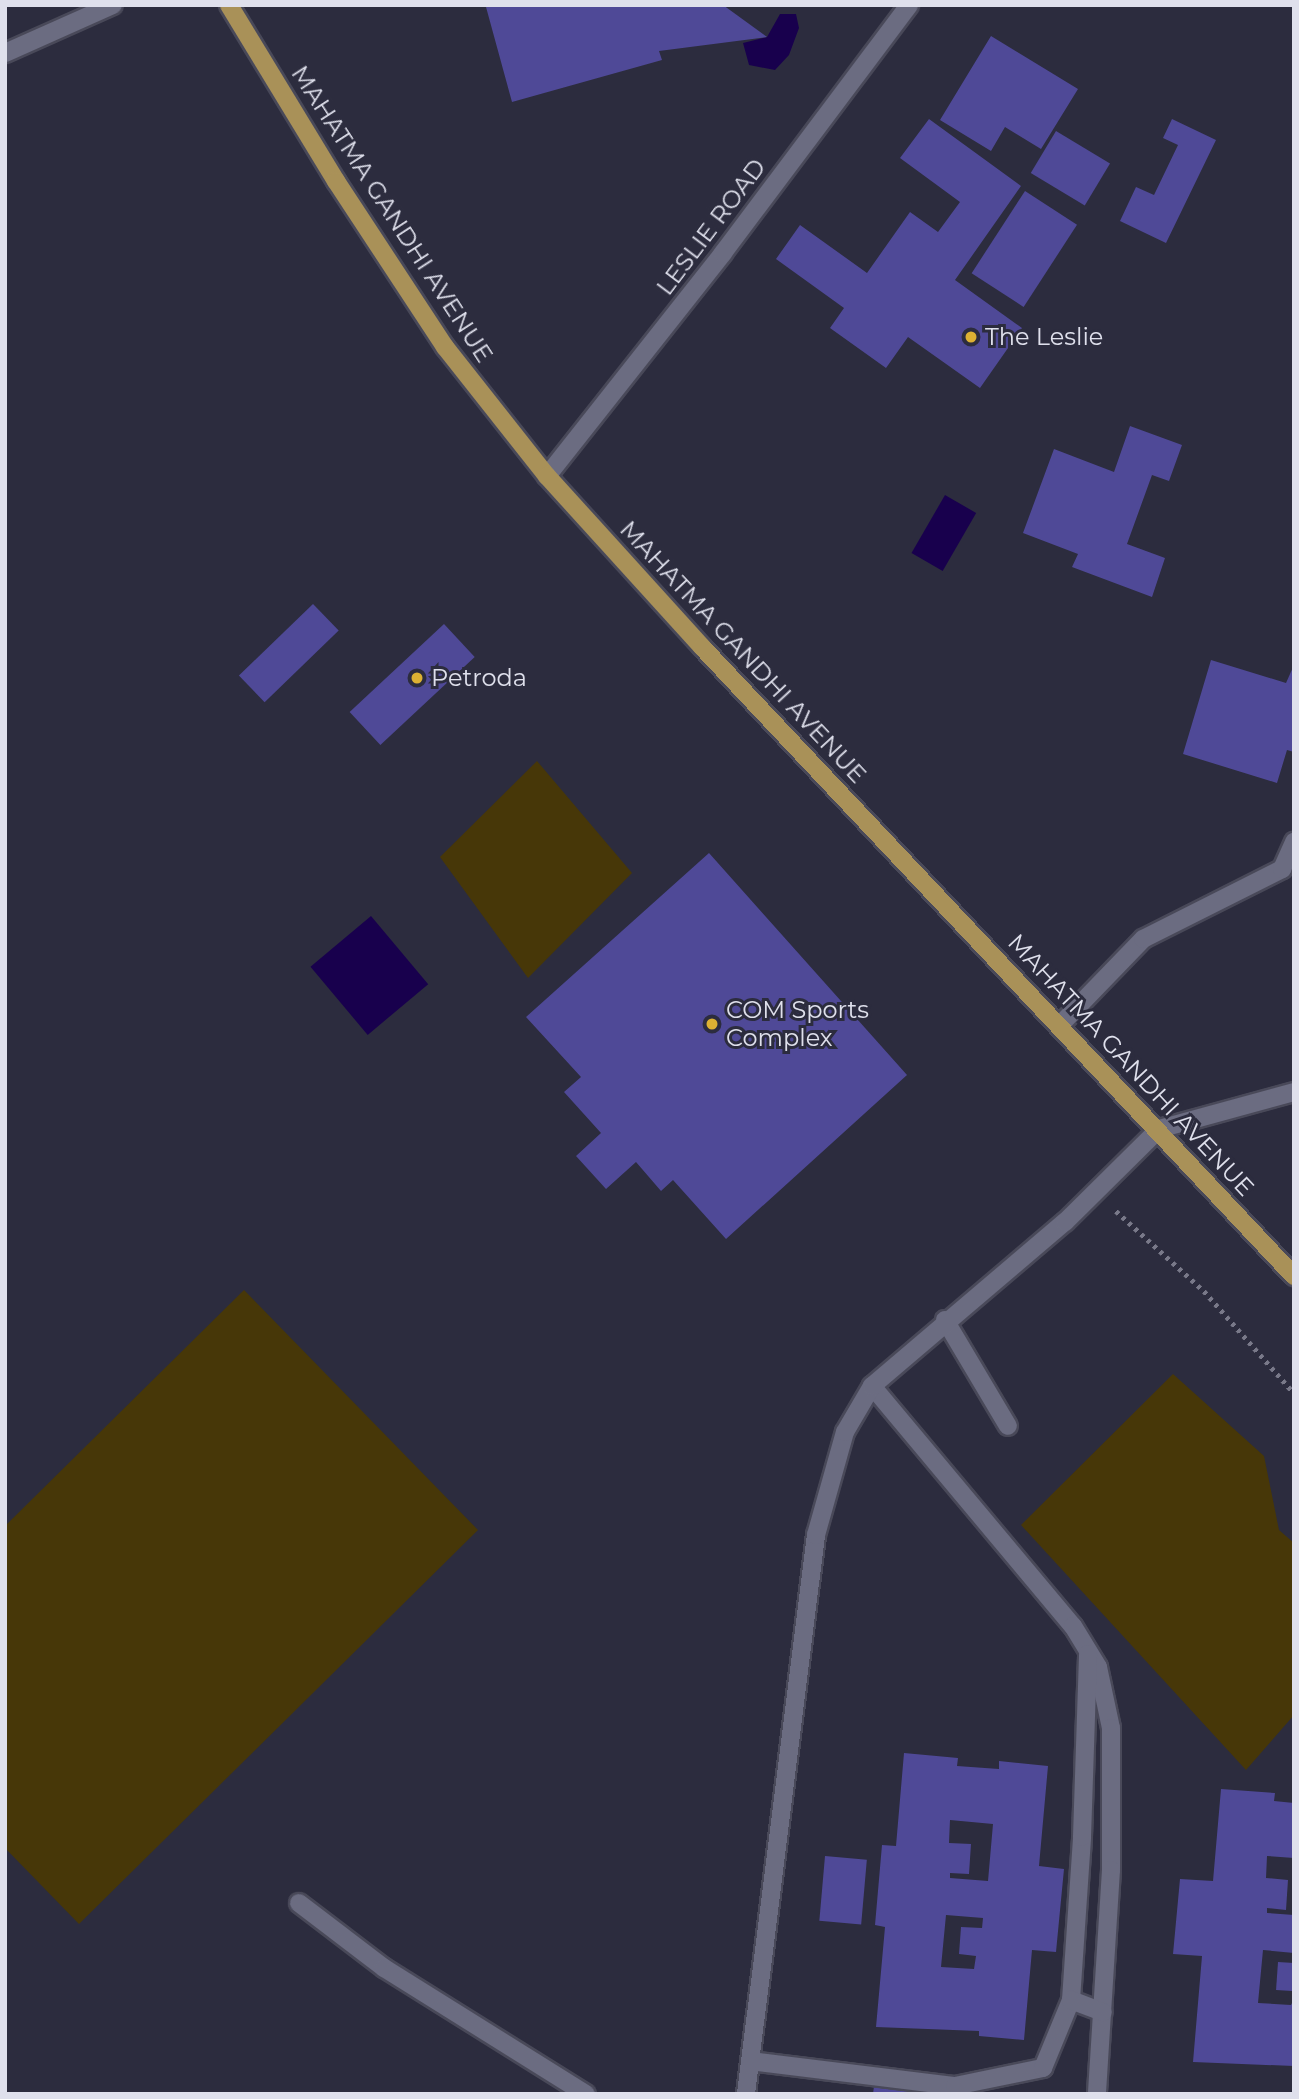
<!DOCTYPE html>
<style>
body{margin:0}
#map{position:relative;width:1299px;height:2099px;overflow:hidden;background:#2c2c3e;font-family:Montserrat,sans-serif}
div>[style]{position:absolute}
.green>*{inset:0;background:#473708}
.water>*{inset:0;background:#18004d;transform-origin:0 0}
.building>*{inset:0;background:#4f4997;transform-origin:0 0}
.path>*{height:4.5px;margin-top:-2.25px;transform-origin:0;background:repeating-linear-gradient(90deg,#797989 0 3.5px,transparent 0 8.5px)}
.roads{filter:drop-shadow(2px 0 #494959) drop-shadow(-2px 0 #494959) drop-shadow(0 2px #494959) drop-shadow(0 -2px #494959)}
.service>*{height:18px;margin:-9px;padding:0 9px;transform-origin:9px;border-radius:9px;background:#6b6c81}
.minor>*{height:18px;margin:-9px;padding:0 9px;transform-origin:9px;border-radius:9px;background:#6b6c81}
.secondary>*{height:18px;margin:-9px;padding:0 9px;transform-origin:9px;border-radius:9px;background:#6b6c81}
.primary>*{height:18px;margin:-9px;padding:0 9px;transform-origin:9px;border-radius:9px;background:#a99158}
.dots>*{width:19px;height:19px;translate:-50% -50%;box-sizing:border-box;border:4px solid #2c2c3e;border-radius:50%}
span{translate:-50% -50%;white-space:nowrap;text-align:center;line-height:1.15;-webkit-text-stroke:6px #2c2c3e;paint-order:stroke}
.street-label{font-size:24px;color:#dfe0ec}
.poi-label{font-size:24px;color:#dfe0ec}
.left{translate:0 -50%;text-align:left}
.frame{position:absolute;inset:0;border:7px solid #dfe0ec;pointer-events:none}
</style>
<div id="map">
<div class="green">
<i style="clip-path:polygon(537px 761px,632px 873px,528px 978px,440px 857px)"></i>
<i style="clip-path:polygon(244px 1290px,478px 1530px,79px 1924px,5px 1848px,5px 1526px)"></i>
<i style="clip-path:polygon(1173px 1374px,1264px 1456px,1279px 1530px,1294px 1543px,1294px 1715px,1246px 1770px,1021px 1525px)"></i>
</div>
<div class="water">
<i style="clip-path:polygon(780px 14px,796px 14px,799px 28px,789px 55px,775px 70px,749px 65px,743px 43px,767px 37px)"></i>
<i style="left:945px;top:495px;width:36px;height:67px;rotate:30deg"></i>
<i style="left:371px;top:916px;width:89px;height:79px;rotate:50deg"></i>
</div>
<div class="building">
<i style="clip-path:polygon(493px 5px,723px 5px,767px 37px,659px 51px,662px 60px,512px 102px,486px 7px)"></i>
<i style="clip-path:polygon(991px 36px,1078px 89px,1041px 149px,1005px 127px,991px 151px,940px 120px)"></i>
<i style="clip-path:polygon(929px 119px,1021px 186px,955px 280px,1022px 328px,980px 388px,908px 337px,886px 368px,830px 328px,844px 308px,776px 259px,800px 225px,867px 273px,910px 212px,938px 232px,960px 202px,900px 158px)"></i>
<i style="clip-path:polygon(1172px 119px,1216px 140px,1166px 243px,1120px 221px,1136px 187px,1154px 195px,1178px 145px,1163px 138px)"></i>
<i style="left:1056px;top:131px;width:63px;height:49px;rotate:31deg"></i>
<i style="left:1025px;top:191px;width:62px;height:98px;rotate:33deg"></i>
<i style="clip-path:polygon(1130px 426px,1182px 445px,1169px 481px,1152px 475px,1127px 544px,1165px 558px,1152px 597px,1072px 567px,1078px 554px,1023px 533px,1054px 449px,1114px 472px)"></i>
<i style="left:313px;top:604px;width:37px;height:103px;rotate:46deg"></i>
<i style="left:444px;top:624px;width:45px;height:129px;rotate:47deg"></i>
<i style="clip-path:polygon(1211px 660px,1286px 683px,1294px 665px,1294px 752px,1287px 750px,1277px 783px,1183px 754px)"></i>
<i style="clip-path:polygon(709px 853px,907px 1075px,726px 1239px,673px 1180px,661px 1191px,636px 1162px,606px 1189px,576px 1156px,601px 1133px,564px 1092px,581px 1077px,526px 1017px)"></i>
<i style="clip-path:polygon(evenodd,904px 1753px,958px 1758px,957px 1766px,999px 1769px,999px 1761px,1048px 1766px,1039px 1866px,1064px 1869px,1056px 1952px,1032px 1950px,1024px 2040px,979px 2036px,979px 2031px,876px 2027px,885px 1927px,875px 1925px,882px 1845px,896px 1846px,904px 1753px,950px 1820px,993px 1824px,988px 1881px,950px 1878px,950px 1873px,969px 1874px,971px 1844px,949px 1843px,950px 1820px,904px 1753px,946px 1915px,983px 1918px,982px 1928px,961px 1927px,959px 1954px,976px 1956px,974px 1969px,941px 1967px,946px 1915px)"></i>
<i style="clip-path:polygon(1221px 1789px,1275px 1793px,1274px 1801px,1294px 1803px,1294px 1858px,1267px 1856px,1266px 1878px,1288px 1880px,1286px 1910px,1267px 1908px,1267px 1913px,1294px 1915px,1294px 1953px,1263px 1950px,1258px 2003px,1291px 2005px,1294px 1999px,1294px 2066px,1193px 2062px,1202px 1956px,1173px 1954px,1180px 1879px,1213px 1881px)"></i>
<i style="left:825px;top:1856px;width:42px;height:65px;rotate:5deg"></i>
<i style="left:1278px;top:1962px;width:16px;height:28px;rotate:4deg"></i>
<i style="clip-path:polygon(874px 2086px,923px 2091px,923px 2094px,873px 2094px)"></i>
</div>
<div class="path">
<i style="left:1116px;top:1211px;width:119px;rotate:42.3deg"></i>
<i style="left:1204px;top:1291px;width:136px;rotate:48.6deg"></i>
</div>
<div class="roads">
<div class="service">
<i style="left:1060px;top:1025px;width:120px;rotate:-46deg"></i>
<i style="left:1143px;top:939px;width:156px;rotate:-26.7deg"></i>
<i style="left:1282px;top:869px;width:30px;rotate:-66deg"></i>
<i style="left:1159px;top:1129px;width:140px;rotate:-15.3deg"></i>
<i style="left:945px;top:1320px;width:123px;rotate:59.3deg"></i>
<i style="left:872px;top:1386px;width:313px;rotate:50.1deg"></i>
<i style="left:1073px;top:1626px;width:48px;rotate:58.6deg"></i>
<i style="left:1098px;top:1667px;width:62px;rotate:78deg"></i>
<i style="left:1111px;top:1728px;width:142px;rotate:90deg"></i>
<i style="left:1111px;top:1870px;width:224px;rotate:93.6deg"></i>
<i style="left:299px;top:1903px;width:107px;rotate:37.4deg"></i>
<i style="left:384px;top:1968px;width:238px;rotate:32deg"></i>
<i style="left:1071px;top:2000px;width:163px;rotate:-86.1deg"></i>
<i style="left:1082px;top:1837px;width:183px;rotate:-88.1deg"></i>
<i style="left:750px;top:2061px;width:207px;rotate:7deg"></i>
<i style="left:955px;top:2086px;width:90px;rotate:-11.6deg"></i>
<i style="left:1043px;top:2068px;width:74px;rotate:-67.6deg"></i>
<i style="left:1071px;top:2000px;width:34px;rotate:21deg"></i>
</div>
<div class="minor">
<i style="left:547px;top:476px;width:284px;rotate:-51.7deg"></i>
<i style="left:723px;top:253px;width:310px;rotate:-53.1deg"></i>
<i style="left:746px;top:2094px;width:563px;rotate:-82.86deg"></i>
<i style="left:816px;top:1535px;width:107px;rotate:-74.3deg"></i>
<i style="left:845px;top:1432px;width:53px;rotate:-59.6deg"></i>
<i style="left:872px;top:1386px;width:253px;rotate:-40.4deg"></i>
<i style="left:1065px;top:1222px;width:132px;rotate:-44.7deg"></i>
</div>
<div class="secondary">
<i style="left:5px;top:53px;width:118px;rotate:-24deg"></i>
</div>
<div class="primary">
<i style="left:229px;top:5px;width:206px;rotate:58.7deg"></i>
<i style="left:336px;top:181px;width:199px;rotate:56.7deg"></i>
<i style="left:445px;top:347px;width:164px;rotate:51.7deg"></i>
<i style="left:547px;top:476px;width:231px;rotate:47.8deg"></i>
<i style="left:702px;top:647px;width:864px;rotate:46.74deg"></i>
</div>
</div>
<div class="dots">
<i style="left:971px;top:337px;background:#ddb133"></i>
<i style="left:417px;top:678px;background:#ddb133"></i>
<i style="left:712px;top:1024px;background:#ddb133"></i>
</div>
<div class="street-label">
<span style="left:392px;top:214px;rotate:57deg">MAHATMA GANDHI AVENUE</span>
<span style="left:711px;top:227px;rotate:-53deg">LESLIE ROAD</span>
<span style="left:743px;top:652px;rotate:47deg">MAHATMA GANDHI AVENUE</span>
<span style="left:1131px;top:1065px;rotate:47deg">MAHATMA GANDHI AVENUE</span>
</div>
<div class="poi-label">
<span class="left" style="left:985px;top:337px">The Leslie</span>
<span class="left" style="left:431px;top:678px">Petroda</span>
<span class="left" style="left:726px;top:1024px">COM Sports<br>Complex</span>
</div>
<div class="frame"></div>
</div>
